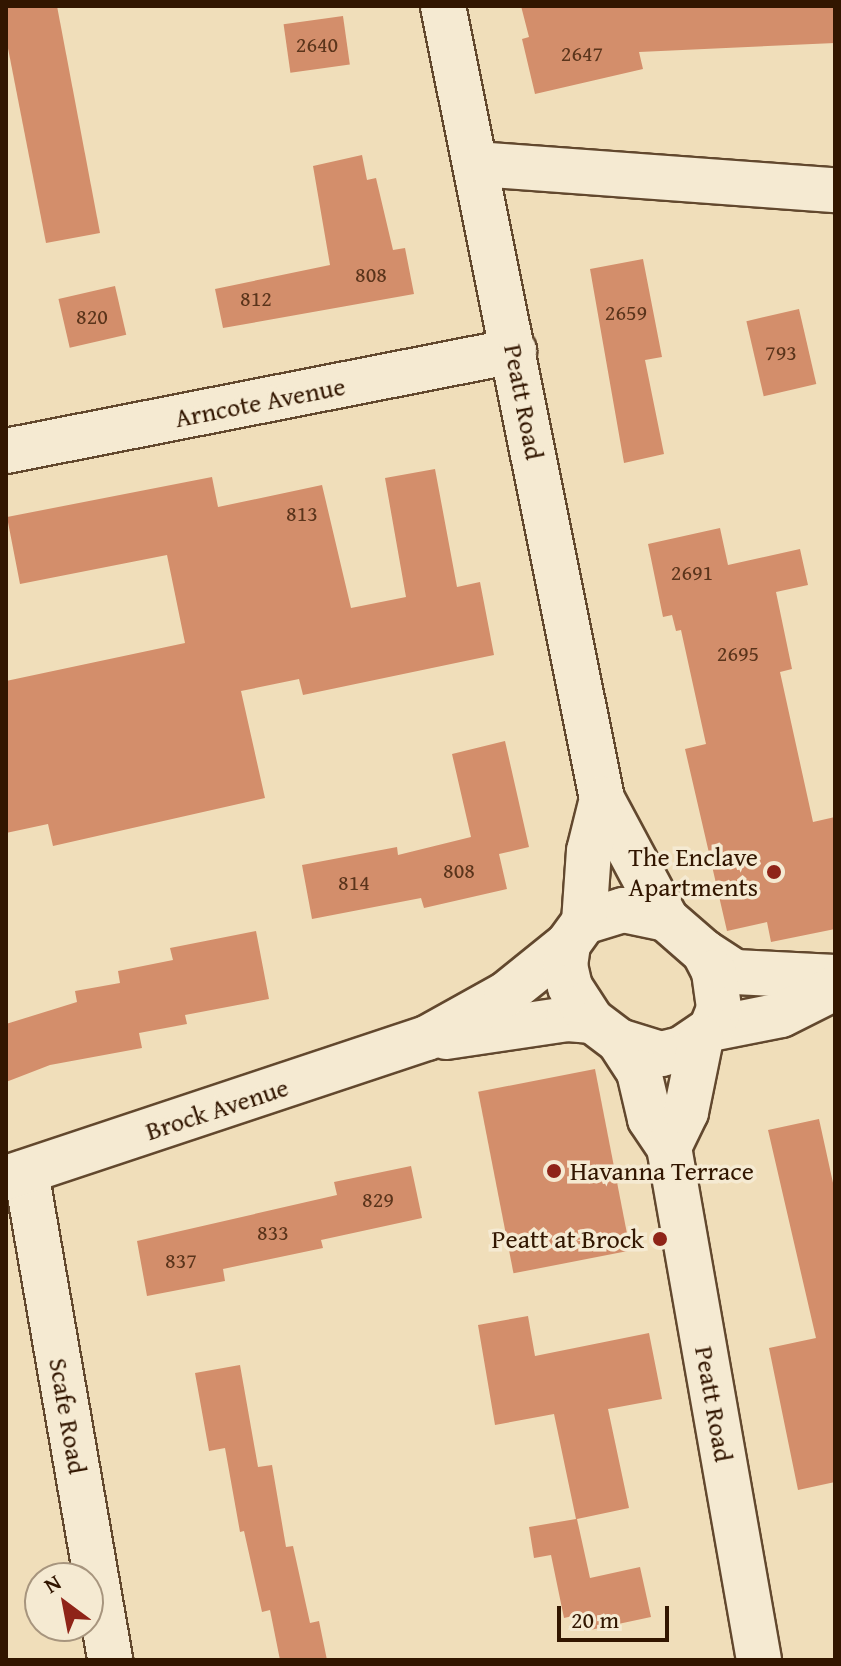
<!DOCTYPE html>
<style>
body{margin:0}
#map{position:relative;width:841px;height:1666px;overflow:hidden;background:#f0deba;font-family:"Gentium Book Plus",serif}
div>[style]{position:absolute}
.building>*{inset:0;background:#d38e6b;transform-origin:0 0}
.roads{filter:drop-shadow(2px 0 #62482e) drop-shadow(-2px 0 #62482e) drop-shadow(0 2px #62482e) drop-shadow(0 -2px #62482e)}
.street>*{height:44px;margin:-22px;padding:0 22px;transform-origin:22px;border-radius:22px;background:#f5ead2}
.secondary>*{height:44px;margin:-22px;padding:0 22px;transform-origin:22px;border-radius:22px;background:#f5ead2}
.dots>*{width:22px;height:22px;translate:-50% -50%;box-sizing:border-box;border:4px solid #f5ead2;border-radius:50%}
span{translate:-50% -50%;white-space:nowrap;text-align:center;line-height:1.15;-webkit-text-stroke:7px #f5ead2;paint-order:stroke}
.number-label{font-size:22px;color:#5a341b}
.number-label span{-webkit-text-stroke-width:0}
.street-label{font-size:26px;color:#321600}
.poi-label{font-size:26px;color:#321600}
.right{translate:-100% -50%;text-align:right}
.left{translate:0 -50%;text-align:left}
.frame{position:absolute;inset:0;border:8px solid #321600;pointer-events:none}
.north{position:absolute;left:24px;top:1562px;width:80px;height:80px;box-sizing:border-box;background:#f5ead2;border:2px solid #a7957e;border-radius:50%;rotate:328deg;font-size:22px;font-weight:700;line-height:32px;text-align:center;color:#321600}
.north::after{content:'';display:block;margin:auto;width:28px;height:36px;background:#8f2418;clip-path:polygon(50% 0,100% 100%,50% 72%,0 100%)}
.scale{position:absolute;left:557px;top:1606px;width:112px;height:36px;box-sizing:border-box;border:4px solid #321600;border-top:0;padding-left:10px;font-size:24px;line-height:28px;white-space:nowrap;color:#321600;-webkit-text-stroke:6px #f5ead2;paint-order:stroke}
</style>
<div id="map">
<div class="building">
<i style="clip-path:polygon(6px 6px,57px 6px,100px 233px,46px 243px,6px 38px)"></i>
<i style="clip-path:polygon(521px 6px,835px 6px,835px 43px,639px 52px,643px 69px,535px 94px,522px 39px,529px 37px)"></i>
<i style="left:343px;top:16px;width:49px;height:60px;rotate:82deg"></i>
<i style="clip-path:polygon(362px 155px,367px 180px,376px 178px,393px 250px,405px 248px,414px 294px,223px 328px,215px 289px,330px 265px,313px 166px)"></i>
<i style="clip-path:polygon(643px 259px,662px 357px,645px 360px,664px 454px,624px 463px,590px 269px)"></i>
<i style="left:115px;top:286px;width:50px;height:58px;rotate:77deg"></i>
<i style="left:799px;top:309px;width:77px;height:54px;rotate:77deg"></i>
<i style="clip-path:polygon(435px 469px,457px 587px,480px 582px,494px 655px,303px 695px,299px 679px,241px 691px,265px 798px,53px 846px,48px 824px,6px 833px,6px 681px,185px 643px,167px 555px,20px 584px,7px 517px,212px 477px,218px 507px,322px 485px,351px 608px,406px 597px,385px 478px)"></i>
<i style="clip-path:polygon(720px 528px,728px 565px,800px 549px,808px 585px,776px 592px,792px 669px,780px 672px,813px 822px,835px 817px,835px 929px,771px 942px,767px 922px,727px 931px,685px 749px,706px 744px,681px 630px,676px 631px,672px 615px,663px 617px,648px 544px)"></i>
<i style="clip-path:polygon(505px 741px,529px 847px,499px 854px,507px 889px,424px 908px,421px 898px,312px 919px,302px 865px,397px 847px,398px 855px,471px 837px,452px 754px)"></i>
<i style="clip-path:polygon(256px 931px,269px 999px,185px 1015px,187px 1024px,139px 1033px,142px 1048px,50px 1065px,6px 1082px,6px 1024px,77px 1002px,75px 991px,120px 983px,118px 971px,173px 960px,170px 948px)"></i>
<i style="left:595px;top:1069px;width:185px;height:119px;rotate:79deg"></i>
<i style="clip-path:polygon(819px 1119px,835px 1192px,835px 1482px,798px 1490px,769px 1348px,816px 1338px,768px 1130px)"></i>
<i style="clip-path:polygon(411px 1166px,422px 1218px,321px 1240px,323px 1248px,223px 1269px,225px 1281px,147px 1296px,137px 1241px,337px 1195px,334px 1182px)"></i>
<i style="clip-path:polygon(528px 1316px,535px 1356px,649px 1333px,662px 1399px,608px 1409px,629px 1508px,577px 1519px,590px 1578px,640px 1567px,651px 1617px,590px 1630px,586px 1613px,564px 1618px,551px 1555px,534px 1558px,529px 1527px,576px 1519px,554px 1414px,495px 1425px,478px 1325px)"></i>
<i style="clip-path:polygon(240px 1365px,258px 1467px,272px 1465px,286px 1547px,293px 1546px,310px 1623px,319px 1621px,327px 1660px,280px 1660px,270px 1610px,262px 1612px,244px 1531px,240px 1532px,225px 1448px,209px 1451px,195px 1373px)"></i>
</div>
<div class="roads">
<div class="street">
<i style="left:477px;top:164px;width:359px;rotate:4.2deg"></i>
<i style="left:6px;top:451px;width:518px;rotate:-11.14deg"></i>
<i style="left:704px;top:952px;width:37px;rotate:33deg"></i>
<i style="left:735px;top:972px;width:100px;rotate:2.9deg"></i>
<i style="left:711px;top:1029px;width:71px;rotate:-11.3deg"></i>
<i style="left:781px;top:1015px;width:60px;rotate:-26.6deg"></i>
<i style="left:446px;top:1037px;width:123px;rotate:-8.4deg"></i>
<i style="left:568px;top:1019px;width:24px;rotate:5deg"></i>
<i style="left:26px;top:1172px;width:495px;rotate:80.2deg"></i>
<i style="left:6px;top:1178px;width:444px;rotate:-18.4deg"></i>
<i style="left:427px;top:1038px;width:90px;rotate:-29.1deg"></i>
<i style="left:506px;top:994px;width:80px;rotate:-38.9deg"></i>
</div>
<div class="secondary">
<i style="left:443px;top:6px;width:809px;rotate:78.66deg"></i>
<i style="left:602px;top:799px;width:136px;rotate:61.9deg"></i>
<i style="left:623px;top:910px;width:44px;rotate:11.8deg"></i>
<i style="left:666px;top:919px;width:50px;rotate:41deg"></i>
<i style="left:704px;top:952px;width:22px;rotate:63deg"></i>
<i style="left:714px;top:972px;width:37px;rotate:82deg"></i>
<i style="left:719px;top:1009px;width:22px;rotate:112deg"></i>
<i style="left:711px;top:1029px;width:36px;rotate:146deg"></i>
<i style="left:681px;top:1049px;width:21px;rotate:166deg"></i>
<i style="left:661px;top:1054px;width:44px;rotate:-162.8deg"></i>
<i style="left:619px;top:1041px;width:34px;rotate:-143deg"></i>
<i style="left:592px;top:1021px;width:40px;rotate:-122.9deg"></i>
<i style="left:570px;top:987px;width:22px;rotate:-103deg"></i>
<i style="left:565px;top:966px;width:22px;rotate:-82deg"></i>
<i style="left:568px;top:944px;width:27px;rotate:-54deg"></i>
<i style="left:584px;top:922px;width:41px;rotate:-17.1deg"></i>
<i style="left:584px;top:922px;width:71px;rotate:-86deg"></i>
<i style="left:589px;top:851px;width:54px;rotate:-76deg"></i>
<i style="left:619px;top:1041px;width:37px;rotate:57deg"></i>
<i style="left:639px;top:1072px;width:48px;rotate:76.8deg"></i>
<i style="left:650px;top:1119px;width:34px;rotate:56deg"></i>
<i style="left:669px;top:1147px;width:521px;rotate:80.05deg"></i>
<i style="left:669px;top:1147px;width:39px;rotate:-64deg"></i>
<i style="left:686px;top:1112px;width:76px;rotate:-78.5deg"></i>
</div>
</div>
<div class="dots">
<i style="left:774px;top:872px;background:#8f2418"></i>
<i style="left:554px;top:1171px;background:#8f2418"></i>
<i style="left:660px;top:1239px;background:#8f2418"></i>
</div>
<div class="number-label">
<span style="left:317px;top:45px">2640</span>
<span style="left:582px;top:54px">2647</span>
<span style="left:371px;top:275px">808</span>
<span style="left:256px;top:299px">812</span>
<span style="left:626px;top:313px">2659</span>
<span style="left:92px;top:317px">820</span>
<span style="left:781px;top:353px">793</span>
<span style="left:302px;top:514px">813</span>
<span style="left:692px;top:573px">2691</span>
<span style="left:738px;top:654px">2695</span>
<span style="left:459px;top:871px">808</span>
<span style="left:354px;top:883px">814</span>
<span style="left:378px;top:1200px">829</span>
<span style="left:273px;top:1233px">833</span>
<span style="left:181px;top:1261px">837</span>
</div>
<div class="street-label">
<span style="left:260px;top:402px;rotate:-11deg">Arncote Avenue</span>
<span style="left:524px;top:402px;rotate:79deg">Peatt Road</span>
<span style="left:217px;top:1109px;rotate:-18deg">Brock Avenue</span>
<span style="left:714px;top:1404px;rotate:80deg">Peatt Road</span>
<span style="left:68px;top:1416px;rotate:80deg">Scafe Road</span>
</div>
<div class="poi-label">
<span class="right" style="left:758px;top:872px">The Enclave<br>Apartments</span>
<span class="left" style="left:570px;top:1171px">Havanna Terrace</span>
<span class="right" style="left:644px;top:1239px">Peatt at Brock</span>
</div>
<div class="frame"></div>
<div class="north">N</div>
<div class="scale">20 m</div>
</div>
